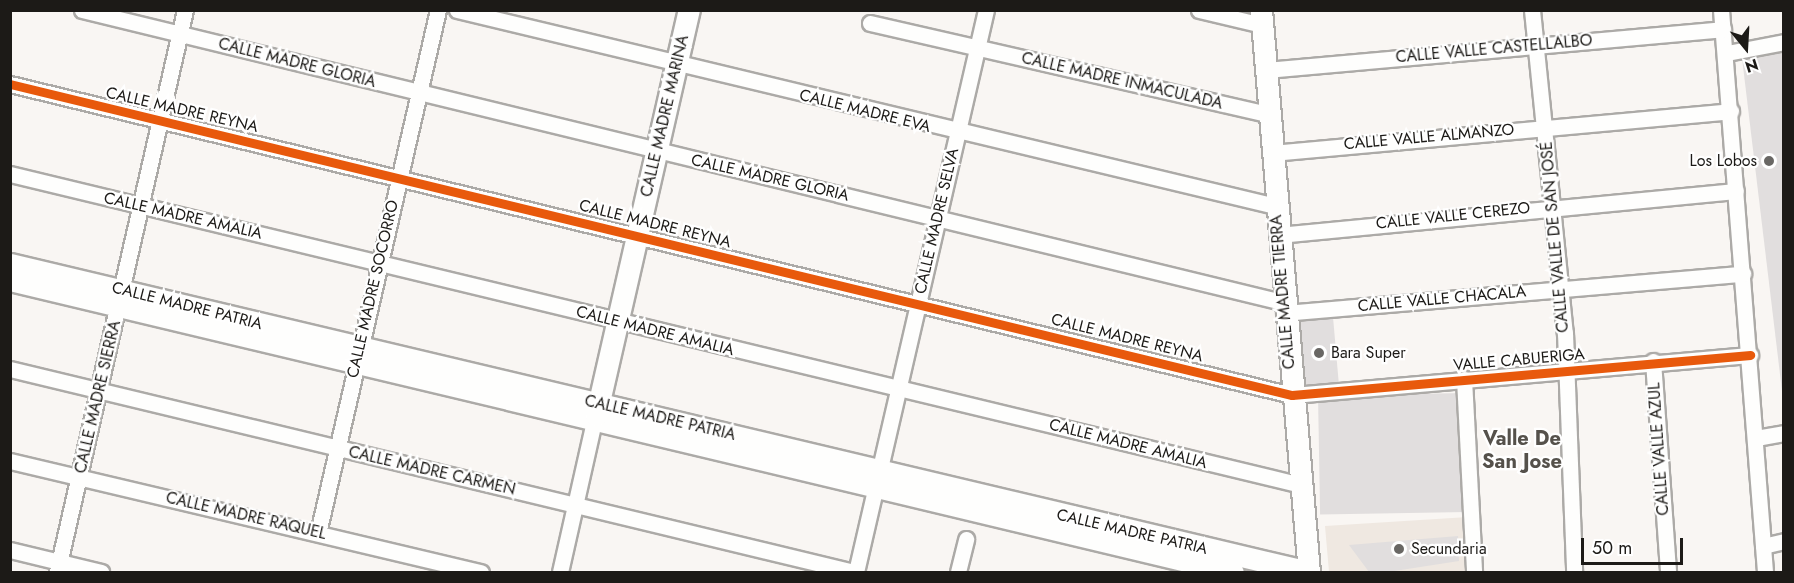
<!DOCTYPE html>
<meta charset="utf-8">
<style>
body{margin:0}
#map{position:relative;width:1794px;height:583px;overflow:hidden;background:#f9f6f3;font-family:Jost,sans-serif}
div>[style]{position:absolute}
.built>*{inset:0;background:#efe8e1}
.building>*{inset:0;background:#e1dede;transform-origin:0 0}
.roads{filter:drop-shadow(2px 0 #acaaa7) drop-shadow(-2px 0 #acaaa7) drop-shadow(0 2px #acaaa7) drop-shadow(0 -2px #acaaa7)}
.street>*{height:15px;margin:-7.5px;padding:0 7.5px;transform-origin:7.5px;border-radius:7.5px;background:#fefefd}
.secondary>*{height:21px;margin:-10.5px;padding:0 10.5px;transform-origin:10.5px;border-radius:10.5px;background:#fefefd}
.cycleway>*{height:9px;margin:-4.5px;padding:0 4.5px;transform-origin:4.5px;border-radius:4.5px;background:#e8590c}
.dots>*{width:16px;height:16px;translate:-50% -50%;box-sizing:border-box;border:3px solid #fff;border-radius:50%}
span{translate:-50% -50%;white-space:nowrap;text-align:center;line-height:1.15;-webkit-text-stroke:4.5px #fff;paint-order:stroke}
.street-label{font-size:16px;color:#1c1a17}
.poi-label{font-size:16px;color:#1c1a17}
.right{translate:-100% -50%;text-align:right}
.left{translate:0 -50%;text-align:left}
.quarter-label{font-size:20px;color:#55514b;font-weight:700}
.frame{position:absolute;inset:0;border:12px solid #1c1a17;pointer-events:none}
.north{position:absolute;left:1716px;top:18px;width:60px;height:60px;-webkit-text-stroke:4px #fff;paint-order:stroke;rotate:162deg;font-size:16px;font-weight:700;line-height:24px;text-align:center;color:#1c1a17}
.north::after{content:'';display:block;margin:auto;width:21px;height:27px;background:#1c1a17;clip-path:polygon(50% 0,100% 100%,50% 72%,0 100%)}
.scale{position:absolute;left:1581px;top:538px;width:102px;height:27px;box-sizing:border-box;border:3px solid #1c1a17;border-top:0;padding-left:8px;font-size:18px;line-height:21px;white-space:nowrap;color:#1c1a17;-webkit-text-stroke:4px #fff;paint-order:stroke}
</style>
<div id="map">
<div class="built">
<i style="clip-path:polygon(1468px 517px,1472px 572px,1329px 572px,1325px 526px)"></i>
</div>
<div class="building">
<i style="clip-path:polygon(1784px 52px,1784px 391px,1782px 391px,1742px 58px)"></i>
<i style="left:1333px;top:317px;width:70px;height:33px;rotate:85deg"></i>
<i style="left:1465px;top:393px;width:119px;height:147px;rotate:89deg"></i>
<i style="clip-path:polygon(1458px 536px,1459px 561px,1388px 572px,1369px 572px,1349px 545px)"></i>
</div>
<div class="roads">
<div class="street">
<i style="left:82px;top:10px;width:1235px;rotate:13.68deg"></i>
<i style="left:457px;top:10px;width:841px;rotate:13.47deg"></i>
<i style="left:1199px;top:10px;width:65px;rotate:13.4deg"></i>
<i style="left:1532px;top:10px;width:325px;rotate:84.2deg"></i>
<i style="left:1565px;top:333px;width:239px;rotate:87.8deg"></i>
<i style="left:1721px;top:10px;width:564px;rotate:85.52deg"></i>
<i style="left:870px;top:23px;width:408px;rotate:12.9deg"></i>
<i style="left:1727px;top:53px;width:58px;rotate:-10.9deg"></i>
<i style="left:1265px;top:70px;width:460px;rotate:-5.1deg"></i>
<i style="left:10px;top:84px;width:1319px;rotate:13.64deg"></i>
<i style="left:1292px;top:395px;width:460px;rotate:-5deg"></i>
<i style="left:1271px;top:153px;width:462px;rotate:-5.2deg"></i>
<i style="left:10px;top:174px;width:1328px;rotate:13.54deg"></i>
<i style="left:1278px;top:235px;width:460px;rotate:-5.5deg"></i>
<i style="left:1284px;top:313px;width:461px;rotate:-4.9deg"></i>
<i style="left:1653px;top:361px;width:212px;rotate:85.9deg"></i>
<i style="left:10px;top:369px;width:868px;rotate:13.52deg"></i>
<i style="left:1464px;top:379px;width:193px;rotate:87deg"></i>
<i style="left:1756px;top:438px;width:28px;rotate:-10deg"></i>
<i style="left:10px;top:461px;width:484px;rotate:13.3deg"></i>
<i style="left:318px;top:533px;width:537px;rotate:-77.08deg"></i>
<i style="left:1763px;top:546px;width:22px;rotate:-13deg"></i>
<i style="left:10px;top:550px;width:94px;rotate:13.6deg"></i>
<i style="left:57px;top:572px;width:576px;rotate:-77.17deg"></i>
<i style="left:560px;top:572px;width:155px;rotate:-77.3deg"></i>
<i style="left:856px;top:572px;width:577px;rotate:-76.98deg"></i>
<i style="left:958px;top:572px;width:34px;rotate:-76deg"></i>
</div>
<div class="secondary">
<i style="left:1261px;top:10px;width:564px;rotate:85.12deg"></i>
<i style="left:10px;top:264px;width:1335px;rotate:13.34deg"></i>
<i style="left:10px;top:280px;width:1257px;rotate:13.43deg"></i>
<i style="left:596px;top:415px;width:416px;rotate:-77.1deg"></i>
</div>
</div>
<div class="cycleway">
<i style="left:10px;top:84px;width:1319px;rotate:13.64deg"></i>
<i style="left:1292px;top:395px;width:460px;rotate:-5deg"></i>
</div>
<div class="dots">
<i style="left:1769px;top:161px;background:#696764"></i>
<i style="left:1319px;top:353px;background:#696764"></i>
<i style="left:1399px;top:549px;background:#696764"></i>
</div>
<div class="street-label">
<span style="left:1494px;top:49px;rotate:-5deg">CALLE VALLE CASTELLALBO</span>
<span style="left:297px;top:63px;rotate:14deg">CALLE MADRE GLORIA</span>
<span style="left:1122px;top:81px;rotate:13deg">CALLE MADRE INMACULADA</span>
<span style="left:182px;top:110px;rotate:13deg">CALLE MADRE REYNA</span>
<span style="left:865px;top:111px;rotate:14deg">CALLE MADRE EVA</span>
<span style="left:665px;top:116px;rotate:-77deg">CALLE MADRE MARINA</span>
<span style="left:1429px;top:137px;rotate:-5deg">CALLE VALLE ALMANZO</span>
<span style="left:770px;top:178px;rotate:13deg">CALLE MADRE GLORIA</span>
<span style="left:183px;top:216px;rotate:13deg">CALLE MADRE AMALIA</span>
<span style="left:1453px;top:216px;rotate:-6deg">CALLE VALLE CEREZO</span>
<span style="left:937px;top:221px;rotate:-77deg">CALLE MADRE SELVA</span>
<span style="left:655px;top:224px;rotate:14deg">CALLE MADRE REYNA</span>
<span style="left:1555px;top:237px;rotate:-95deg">CALLE VALLE DE SAN JOSÉ</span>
<span style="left:373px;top:289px;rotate:-77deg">CALLE MADRE SOCORRO</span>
<span style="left:1283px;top:292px;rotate:-95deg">CALLE MADRE TIERRA</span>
<span style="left:1442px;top:299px;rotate:-5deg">CALLE VALLE CHACALA</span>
<span style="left:187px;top:306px;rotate:14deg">CALLE MADRE PATRIA</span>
<span style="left:655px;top:331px;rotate:14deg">CALLE MADRE AMALIA</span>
<span style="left:1127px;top:338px;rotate:14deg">CALLE MADRE REYNA</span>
<span style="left:1519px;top:360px;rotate:-5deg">VALLE CABUERIGA</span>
<span style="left:98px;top:397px;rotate:-77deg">CALLE MADRE SIERRA</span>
<span style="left:660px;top:418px;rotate:13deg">CALLE MADRE PATRIA</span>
<span style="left:1128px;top:444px;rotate:14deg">CALLE MADRE AMALIA</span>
<span style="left:1659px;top:449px;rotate:-94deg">CALLE VALLE AZUL</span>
<span style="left:432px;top:471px;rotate:13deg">CALLE MADRE CARMEN</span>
<span style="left:246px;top:516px;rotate:13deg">CALLE MADRE RAQUEL</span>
<span style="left:1132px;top:532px;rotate:13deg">CALLE MADRE PATRIA</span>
</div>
<div class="poi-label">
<span class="right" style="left:1757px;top:161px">Los Lobos</span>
<span class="left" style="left:1331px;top:353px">Bara Super</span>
<span class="left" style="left:1411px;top:549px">Secundaria</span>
</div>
<div class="quarter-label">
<span style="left:1522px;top:450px">Valle De<br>San Jose</span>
</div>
<div class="frame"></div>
<div class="north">N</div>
<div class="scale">50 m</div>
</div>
